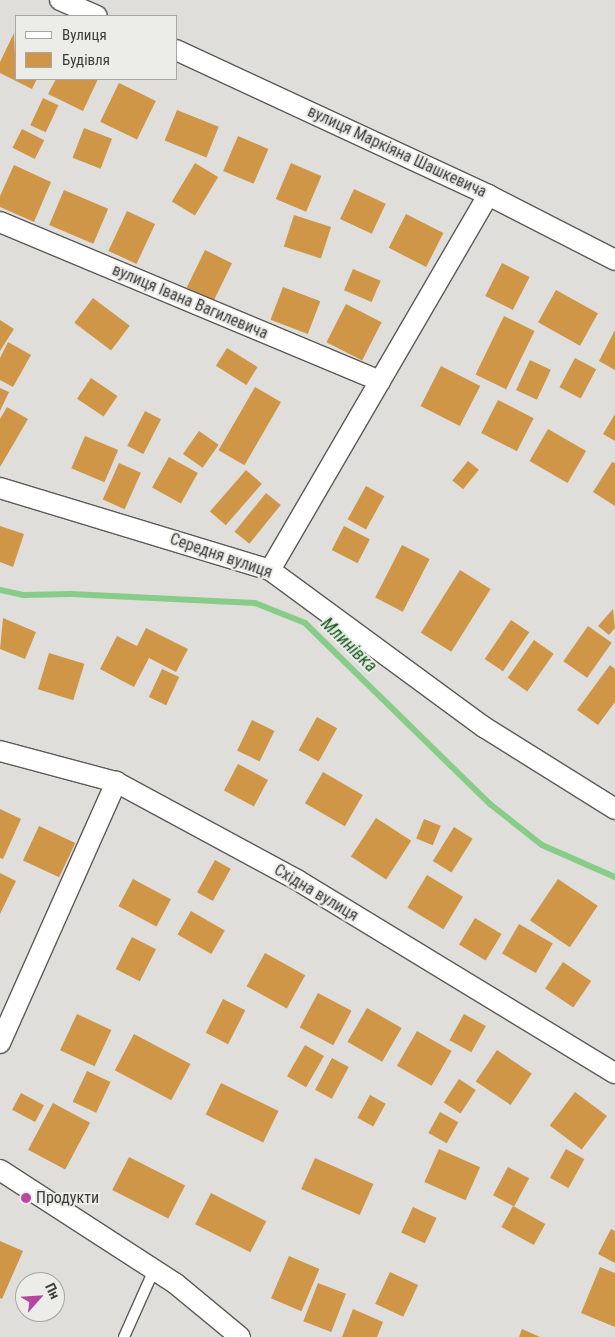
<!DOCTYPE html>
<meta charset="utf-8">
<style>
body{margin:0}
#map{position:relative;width:615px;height:1337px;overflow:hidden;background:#dfdedb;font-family:"Roboto Condensed",sans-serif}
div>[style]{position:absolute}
.stream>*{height:6px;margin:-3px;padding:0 3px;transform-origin:3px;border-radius:3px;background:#88cc89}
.building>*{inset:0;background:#cf9647;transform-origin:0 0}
.roads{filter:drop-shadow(1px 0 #5c5b58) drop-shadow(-1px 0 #5c5b58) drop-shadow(0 1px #5c5b58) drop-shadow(0 -1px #5c5b58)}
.lane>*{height:10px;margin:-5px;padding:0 5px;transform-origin:5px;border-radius:5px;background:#fff}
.street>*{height:20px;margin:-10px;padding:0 10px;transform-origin:10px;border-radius:10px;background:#fff}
.dots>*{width:14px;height:14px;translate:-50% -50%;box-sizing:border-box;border:2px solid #ecece8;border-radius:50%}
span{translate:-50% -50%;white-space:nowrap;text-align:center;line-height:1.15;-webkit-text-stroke:4px #ecece8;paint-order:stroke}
.street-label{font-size:16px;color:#3c3c3a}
.poi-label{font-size:16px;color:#3c3c3a}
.left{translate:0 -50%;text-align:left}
.water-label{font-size:18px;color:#135a1b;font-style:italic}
.legend{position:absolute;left:15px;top:15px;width:162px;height:65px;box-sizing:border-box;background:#ecece8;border:1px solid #a6a6a2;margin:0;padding:6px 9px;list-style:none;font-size:15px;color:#3c3c3a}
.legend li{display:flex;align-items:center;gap:10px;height:25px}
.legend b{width:25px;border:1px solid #a6a6a2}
.north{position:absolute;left:15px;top:1272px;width:50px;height:50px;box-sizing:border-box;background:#ecece8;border:1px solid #a6a6a2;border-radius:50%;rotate:64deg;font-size:14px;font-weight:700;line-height:20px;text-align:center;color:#3c3c3a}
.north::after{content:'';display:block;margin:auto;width:18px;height:22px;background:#b846a1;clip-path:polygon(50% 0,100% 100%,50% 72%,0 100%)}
</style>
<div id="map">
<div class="stream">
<i style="left:0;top:590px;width:25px;rotate:12deg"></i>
<i style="left:24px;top:595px;width:47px;rotate:-1.2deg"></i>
<i style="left:71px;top:594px;width:184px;rotate:2.8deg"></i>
<i style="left:255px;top:603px;width:54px;rotate:21.8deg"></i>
<i style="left:305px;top:623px;width:259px;rotate:44.4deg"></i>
<i style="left:490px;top:804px;width:66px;rotate:38.3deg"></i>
<i style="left:542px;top:845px;width:80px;rotate:23.7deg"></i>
</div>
<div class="building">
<i style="clip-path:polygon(14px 33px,16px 79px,37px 79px,32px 89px,0 73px,0 62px)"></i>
<i style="clip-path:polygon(56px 79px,98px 79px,83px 111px,48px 94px)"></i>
<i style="left:119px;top:83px;width:41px;height:43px;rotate:26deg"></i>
<i style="left:43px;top:98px;width:17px;height:30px;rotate:25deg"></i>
<i style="left:177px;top:110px;width:45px;height:33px;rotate:22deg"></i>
<i style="left:84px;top:128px;width:30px;height:32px;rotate:21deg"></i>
<i style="left:22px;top:129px;width:25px;height:21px;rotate:27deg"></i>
<i style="left:238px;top:136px;width:33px;height:38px;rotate:23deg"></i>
<i style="left:195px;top:163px;width:27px;height:45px;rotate:31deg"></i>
<i style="left:291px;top:163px;width:33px;height:39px;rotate:23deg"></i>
<i style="clip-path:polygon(14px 165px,51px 182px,34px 222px,0 207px,0 196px)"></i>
<i style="left:354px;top:189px;width:35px;height:33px;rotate:25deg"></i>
<i style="left:64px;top:190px;width:48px;height:38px;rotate:23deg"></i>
<i style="left:127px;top:211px;width:31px;height:44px;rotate:25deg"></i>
<i style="left:406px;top:214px;width:42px;height:38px;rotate:27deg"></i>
<i style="left:294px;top:215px;width:39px;height:33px;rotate:18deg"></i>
<i style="left:205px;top:250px;width:30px;height:42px;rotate:26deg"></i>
<i style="left:502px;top:263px;width:31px;height:37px;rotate:27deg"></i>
<i style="left:353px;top:269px;width:30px;height:23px;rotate:23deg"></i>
<i style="left:283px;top:287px;width:40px;height:35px;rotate:21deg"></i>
<i style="left:556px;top:290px;width:48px;height:37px;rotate:29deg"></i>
<i style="left:93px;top:298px;width:46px;height:31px;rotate:37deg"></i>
<i style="left:346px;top:304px;width:40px;height:43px;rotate:27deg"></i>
<i style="left:504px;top:316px;width:34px;height:65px;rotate:26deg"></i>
<i style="clip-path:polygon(0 320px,14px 329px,0 351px)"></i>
<i style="clip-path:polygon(615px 330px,615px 370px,599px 361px)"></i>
<i style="clip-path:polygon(8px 342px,31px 355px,13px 387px,0 380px,0 358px)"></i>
<i style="left:227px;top:348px;width:36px;height:21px;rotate:32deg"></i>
<i style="left:575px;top:358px;width:24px;height:33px;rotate:28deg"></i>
<i style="left:530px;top:360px;width:23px;height:33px;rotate:25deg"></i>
<i style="left:441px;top:366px;width:44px;height:45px;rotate:27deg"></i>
<i style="left:91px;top:378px;width:32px;height:25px;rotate:34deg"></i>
<i style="left:255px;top:387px;width:30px;height:73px;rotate:30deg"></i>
<i style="clip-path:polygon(0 388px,9px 392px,0 411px)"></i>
<i style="left:498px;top:400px;width:40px;height:37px;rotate:27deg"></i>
<i style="clip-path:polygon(7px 407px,28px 419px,0 467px,0 419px)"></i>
<i style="left:145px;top:411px;width:18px;height:39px;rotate:27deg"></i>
<i style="clip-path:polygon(615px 414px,615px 441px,603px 434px)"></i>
<i style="left:548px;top:429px;width:44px;height:37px;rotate:30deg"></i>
<i style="left:199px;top:431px;width:24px;height:28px;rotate:35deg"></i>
<i style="left:85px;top:436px;width:36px;height:35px;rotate:23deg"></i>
<i style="left:169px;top:457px;width:33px;height:35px;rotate:29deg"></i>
<i style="left:468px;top:461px;width:14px;height:25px;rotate:39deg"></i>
<i style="clip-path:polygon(612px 462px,615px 463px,615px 506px,593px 492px)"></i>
<i style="left:119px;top:463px;width:24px;height:40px;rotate:24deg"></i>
<i style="left:246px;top:470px;width:21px;height:55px;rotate:41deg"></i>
<i style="left:366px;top:486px;width:21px;height:38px;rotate:29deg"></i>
<i style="left:266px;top:493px;width:19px;height:50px;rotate:39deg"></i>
<i style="clip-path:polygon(0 526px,24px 534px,13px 567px,0 562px)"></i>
<i style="left:344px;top:526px;width:29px;height:27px;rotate:27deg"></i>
<i style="left:402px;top:545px;width:31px;height:59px;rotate:27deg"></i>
<i style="left:460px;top:570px;width:36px;height:74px;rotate:32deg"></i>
<i style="clip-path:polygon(613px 609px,615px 628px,609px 635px,598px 626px)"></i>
<i style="clip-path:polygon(3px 618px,36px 632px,25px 659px,0 649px)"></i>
<i style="left:511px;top:620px;width:22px;height:47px;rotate:34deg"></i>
<i style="left:588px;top:626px;width:29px;height:43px;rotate:35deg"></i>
<i style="clip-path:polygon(146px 628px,188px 649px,176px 672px,149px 658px,134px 687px,100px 669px,117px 636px,137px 646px)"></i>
<i style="left:534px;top:640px;width:24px;height:46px;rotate:35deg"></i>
<i style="left:49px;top:653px;width:37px;height:38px;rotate:17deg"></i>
<i style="clip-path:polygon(610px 665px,615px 669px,615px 702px,598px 725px,577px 710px)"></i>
<i style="left:162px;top:669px;width:19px;height:31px;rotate:25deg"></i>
<i style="left:317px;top:717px;width:23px;height:38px;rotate:29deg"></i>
<i style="left:252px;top:720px;width:25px;height:34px;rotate:26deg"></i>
<i style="left:238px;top:764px;width:34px;height:30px;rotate:28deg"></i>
<i style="left:323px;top:772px;width:46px;height:36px;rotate:30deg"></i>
<i style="clip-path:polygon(0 809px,21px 819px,3px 859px,0 858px)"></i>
<i style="left:376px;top:818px;width:42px;height:46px;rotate:33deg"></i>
<i style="left:424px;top:819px;width:18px;height:21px;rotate:22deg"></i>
<i style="left:39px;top:826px;width:40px;height:38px;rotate:25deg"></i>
<i style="left:454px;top:827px;width:22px;height:40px;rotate:32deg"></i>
<i style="left:215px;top:860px;width:18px;height:37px;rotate:29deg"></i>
<i style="clip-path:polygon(0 873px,16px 881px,0 914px)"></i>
<i style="left:427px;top:875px;width:42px;height:38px;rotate:31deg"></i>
<i style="left:133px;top:879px;width:43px;height:31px;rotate:28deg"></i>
<i style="left:558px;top:879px;width:48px;height:50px;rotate:34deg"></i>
<i style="left:191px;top:911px;width:39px;height:27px;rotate:30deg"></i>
<i style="left:475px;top:918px;width:31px;height:31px;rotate:31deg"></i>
<i style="left:519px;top:924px;width:39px;height:34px;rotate:30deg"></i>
<i style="left:132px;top:937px;width:27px;height:36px;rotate:27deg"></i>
<i style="left:265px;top:953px;width:46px;height:38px;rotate:29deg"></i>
<i style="left:563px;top:962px;width:34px;height:32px;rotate:34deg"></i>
<i style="left:318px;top:993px;width:38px;height:39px;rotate:28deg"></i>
<i style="left:223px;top:999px;width:25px;height:38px;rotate:27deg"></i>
<i style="left:367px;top:1008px;width:40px;height:39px;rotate:30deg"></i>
<i style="left:77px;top:1014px;width:38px;height:40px;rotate:25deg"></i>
<i style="left:464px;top:1014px;width:25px;height:30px;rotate:29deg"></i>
<i style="left:417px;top:1031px;width:40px;height:40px;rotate:30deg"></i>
<i style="left:134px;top:1034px;width:64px;height:41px;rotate:28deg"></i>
<i style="left:305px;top:1045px;width:22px;height:36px;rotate:30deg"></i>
<i style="left:497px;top:1050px;width:42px;height:38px;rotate:34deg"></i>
<i style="left:332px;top:1058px;width:19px;height:36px;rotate:28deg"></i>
<i style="left:87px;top:1071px;width:26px;height:34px;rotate:25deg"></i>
<i style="left:459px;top:1079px;width:20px;height:28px;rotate:33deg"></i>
<i style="left:221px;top:1083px;width:64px;height:35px;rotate:26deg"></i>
<i style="left:575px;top:1092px;width:40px;height:42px;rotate:37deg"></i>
<i style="left:21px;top:1093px;width:26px;height:19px;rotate:28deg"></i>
<i style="left:370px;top:1095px;width:18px;height:26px;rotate:29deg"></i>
<i style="left:53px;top:1103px;width:42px;height:53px;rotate:28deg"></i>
<i style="left:440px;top:1112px;width:21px;height:24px;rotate:29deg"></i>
<i style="left:439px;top:1149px;width:45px;height:36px;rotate:24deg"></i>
<i style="left:566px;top:1149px;width:21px;height:33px;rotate:29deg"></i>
<i style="left:129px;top:1157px;width:63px;height:37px;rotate:27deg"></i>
<i style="left:315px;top:1158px;width:64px;height:34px;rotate:24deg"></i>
<i style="left:508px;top:1167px;width:24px;height:32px;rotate:28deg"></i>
<i style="left:211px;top:1193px;width:62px;height:35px;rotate:27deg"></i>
<i style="left:513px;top:1206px;width:37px;height:24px;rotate:29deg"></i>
<i style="left:413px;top:1207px;width:26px;height:28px;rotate:25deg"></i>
<i style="clip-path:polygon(611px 1229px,615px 1231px,615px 1263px,598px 1254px)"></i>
<i style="clip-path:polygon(0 1241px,23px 1251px,2px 1299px,0 1298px)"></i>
<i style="left:289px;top:1256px;width:33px;height:46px;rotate:23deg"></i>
<i style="clip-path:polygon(600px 1267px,615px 1273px,615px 1327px,581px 1313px)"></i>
<i style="left:390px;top:1272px;width:31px;height:35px;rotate:25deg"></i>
<i style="left:318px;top:1283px;width:30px;height:41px;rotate:21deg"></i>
<i style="clip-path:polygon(353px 1309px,383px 1322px,377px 1337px,342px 1337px)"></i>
<i style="clip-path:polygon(522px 1329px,540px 1337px,519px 1337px)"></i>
</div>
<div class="roads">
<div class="lane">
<i style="left:124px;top:1337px;width:73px;rotate:-65.9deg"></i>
</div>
<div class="street">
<i style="left:60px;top:0;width:40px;rotate:23.4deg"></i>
<i style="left:176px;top:50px;width:344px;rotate:24.9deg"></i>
<i style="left:488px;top:195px;width:143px;rotate:27.1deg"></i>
<i style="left:0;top:222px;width:412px;rotate:22.7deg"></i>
<i style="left:0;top:488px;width:282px;rotate:16.9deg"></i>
<i style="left:270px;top:570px;width:265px;rotate:36.3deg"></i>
<i style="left:484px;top:727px;width:155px;rotate:32deg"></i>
<i style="left:270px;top:570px;width:434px;rotate:-59.8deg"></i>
<i style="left:0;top:751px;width:120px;rotate:15deg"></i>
<i style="left:116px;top:782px;width:206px;rotate:28.4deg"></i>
<i style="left:297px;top:880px;width:372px;rotate:31.3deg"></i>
<i style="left:0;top:1043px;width:286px;rotate:-66deg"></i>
<i style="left:0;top:1170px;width:210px;rotate:32.9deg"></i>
<i style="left:176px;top:1284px;width:83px;rotate:39.6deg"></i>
</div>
</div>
<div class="dots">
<i style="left:26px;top:1198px;background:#b846a1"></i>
</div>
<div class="street-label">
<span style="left:397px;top:152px;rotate:25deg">вулиця Маркіяна Шашкевича</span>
<span style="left:190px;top:302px;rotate:23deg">вулиця Івана Вагилевича</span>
<span style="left:221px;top:556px;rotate:19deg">Середня вулиця</span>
<span style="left:316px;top:893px;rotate:31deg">Східна вулиця</span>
</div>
<div class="poi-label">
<span class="left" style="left:36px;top:1198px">Продукти</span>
</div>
<div class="water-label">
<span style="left:349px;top:645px;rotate:44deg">Млинівка</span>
</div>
<ul class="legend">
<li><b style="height:6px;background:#fff"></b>Вулиця</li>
<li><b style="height:14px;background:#cf9647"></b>Будівля</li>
</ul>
<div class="north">Пн</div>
</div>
